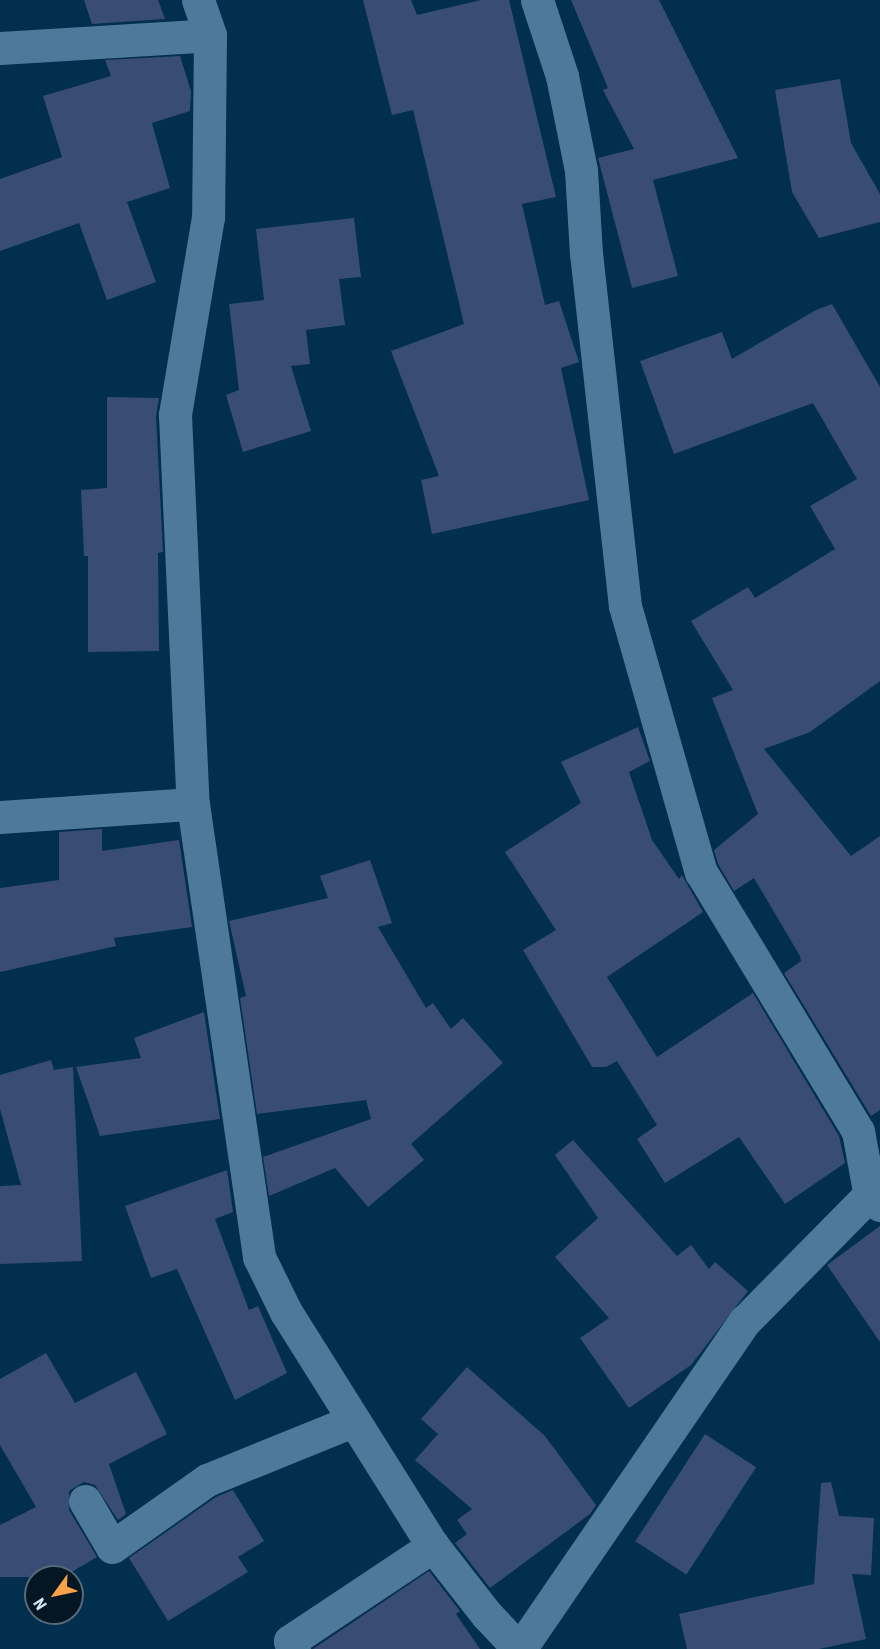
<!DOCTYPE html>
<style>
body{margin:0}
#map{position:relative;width:880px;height:1649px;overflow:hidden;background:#012f4d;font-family:"Roboto Condensed",sans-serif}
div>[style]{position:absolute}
.building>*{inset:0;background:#394c74;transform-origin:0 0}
.minor>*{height:33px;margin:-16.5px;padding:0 16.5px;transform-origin:16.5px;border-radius:16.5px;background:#4e799b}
span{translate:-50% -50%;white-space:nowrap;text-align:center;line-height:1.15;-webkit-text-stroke:5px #051623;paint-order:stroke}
.north{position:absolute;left:24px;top:1565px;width:60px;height:60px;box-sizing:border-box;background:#051623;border:2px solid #576a79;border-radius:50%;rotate:237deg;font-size:16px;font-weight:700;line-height:24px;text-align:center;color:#d1e7fa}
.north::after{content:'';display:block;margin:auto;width:21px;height:27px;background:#f7a148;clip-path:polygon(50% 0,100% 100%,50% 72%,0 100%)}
</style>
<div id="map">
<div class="building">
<i style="clip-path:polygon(84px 0,158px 0,165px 19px,92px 24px)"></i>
<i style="clip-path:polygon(363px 0,411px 0,417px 15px,481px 0,509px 0,556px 197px,522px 204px,545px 305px,559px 301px,579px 362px,561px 368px,589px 500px,432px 534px,421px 480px,439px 476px,391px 351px,464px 324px,413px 110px,392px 115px)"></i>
<i style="clip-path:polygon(571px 0,659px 0,738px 158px,653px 180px,678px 276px,632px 288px,598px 158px,634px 149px,603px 90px,608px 88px)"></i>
<i style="clip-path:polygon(180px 56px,191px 91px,190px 111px,152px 123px,170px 188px,127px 202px,156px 282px,107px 300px,79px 223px,0 251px,0 179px,62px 157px,43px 96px,111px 76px,105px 60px)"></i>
<i style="clip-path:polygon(840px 79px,851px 143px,880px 194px,880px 222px,819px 238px,792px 192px,775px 90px)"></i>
<i style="clip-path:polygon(354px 218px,361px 277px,339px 279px,345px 325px,306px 330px,310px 364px,291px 366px,311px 431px,243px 452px,226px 395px,239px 390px,229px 304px,264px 300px,256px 229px)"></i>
<i style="clip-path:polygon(832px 304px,880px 387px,880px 681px,810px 732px,764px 749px,851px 856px,880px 836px,880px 1110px,871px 1116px,784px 973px,801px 961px,800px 956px,754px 878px,734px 891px,718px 864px,714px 850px,758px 814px,712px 698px,733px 690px,691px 621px,748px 587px,755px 598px,835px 549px,810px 506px,857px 479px,813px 403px,674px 454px,640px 361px,722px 332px,732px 359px,816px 310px)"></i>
<i style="clip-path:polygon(107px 397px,159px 398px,156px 416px,163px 552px,158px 553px,159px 651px,88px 652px,88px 556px,84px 556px,81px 490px,107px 488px)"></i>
<i style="clip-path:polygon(638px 727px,650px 761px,629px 772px,652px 840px,679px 879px,682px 875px,703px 912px,607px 977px,657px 1057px,753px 993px,839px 1136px,845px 1163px,785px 1204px,739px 1137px,665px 1183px,637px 1139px,657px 1125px,617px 1061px,606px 1067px,592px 1067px,523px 950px,556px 930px,505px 852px,581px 803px,561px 762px)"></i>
<i style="clip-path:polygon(102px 829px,102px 851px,179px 840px,192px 927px,114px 938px,116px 946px,0 972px,0 888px,59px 880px,59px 832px)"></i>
<i style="clip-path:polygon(370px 860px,392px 923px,378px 927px,426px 1008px,433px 1003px,451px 1029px,463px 1018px,503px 1063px,411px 1144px,424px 1160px,368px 1207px,335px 1168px,269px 1196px,263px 1157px,371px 1119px,366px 1100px,257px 1114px,240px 998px,246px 996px,229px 921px,328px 898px,320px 876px)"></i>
<i style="clip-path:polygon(204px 1012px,220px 1119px,100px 1136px,76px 1067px,141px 1058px,134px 1038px)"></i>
<i style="clip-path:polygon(51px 1060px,54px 1070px,73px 1067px,82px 1261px,0 1264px,0 1186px,21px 1185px,0 1109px,0 1075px)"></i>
<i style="clip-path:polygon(573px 1140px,677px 1256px,691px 1245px,709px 1269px,715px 1262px,748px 1291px,691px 1365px,629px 1408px,580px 1338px,609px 1318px,555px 1257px,598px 1218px,555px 1155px)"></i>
<i style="clip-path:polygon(227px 1170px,233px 1212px,215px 1219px,249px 1310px,258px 1306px,287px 1373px,235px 1400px,177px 1269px,151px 1278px,125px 1206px)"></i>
<i style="clip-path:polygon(880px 1226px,880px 1342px,827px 1265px)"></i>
<i style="clip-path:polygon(46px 1353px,75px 1403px,136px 1372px,167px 1434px,109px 1464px,126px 1514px,118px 1520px,95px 1485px,84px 1482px,69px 1491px,69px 1510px,97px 1557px,63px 1577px,0 1577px,0 1525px,36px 1507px,0 1445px,0 1379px)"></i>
<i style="clip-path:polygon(467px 1367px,545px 1436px,596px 1505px,590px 1514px,490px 1588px,455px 1543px,467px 1534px,457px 1520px,472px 1509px,415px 1460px,438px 1434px,421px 1419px)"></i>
<i style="left:705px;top:1434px;width:61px;height:128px;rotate:33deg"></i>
<i style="clip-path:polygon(831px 1482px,839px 1516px,874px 1518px,871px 1575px,852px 1574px,866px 1639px,819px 1649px,687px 1649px,679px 1614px,814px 1584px,821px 1483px)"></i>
<i style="clip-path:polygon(233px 1490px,264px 1541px,238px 1557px,248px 1572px,168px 1621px,129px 1558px,216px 1497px)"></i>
<i style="clip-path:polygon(429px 1571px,460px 1611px,456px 1614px,480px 1649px,313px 1649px)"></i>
</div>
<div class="minor">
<i style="left:198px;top:0;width:37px;rotate:71deg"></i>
<i style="left:210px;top:35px;width:182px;rotate:90.6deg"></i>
<i style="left:208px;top:217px;width:201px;rotate:99.5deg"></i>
<i style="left:175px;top:415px;width:389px;rotate:87.4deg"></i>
<i style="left:193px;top:804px;width:458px;rotate:81.7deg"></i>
<i style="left:259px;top:1257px;width:61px;rotate:63.9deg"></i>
<i style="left:286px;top:1312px;width:276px;rotate:57.9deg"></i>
<i style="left:433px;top:1546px;width:88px;rotate:52deg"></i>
<i style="left:487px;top:1615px;width:47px;rotate:46.7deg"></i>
<i style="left:537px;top:0;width:80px;rotate:71.8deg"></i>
<i style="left:562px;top:76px;width:96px;rotate:78.6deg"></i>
<i style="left:581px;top:170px;width:83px;rotate:86.6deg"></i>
<i style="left:586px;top:253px;width:355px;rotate:83.7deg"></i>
<i style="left:625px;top:606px;width:277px;rotate:74.1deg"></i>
<i style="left:701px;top:872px;width:303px;rotate:58.8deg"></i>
<i style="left:858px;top:1131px;width:61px;rotate:79.6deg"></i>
<i style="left:869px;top:1191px;width:18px;rotate:52deg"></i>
<i style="left:0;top:48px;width:210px;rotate:-3.5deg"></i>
<i style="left:0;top:817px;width:193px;rotate:-3.9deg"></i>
<i style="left:85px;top:1501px;width:53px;rotate:59.6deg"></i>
<i style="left:112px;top:1547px;width:116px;rotate:-35.2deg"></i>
<i style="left:207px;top:1480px;width:157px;rotate:-22.1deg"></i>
<i style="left:294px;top:1649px;width:9px;rotate:-117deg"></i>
<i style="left:290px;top:1641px;width:172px;rotate:-33.6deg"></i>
<i style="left:520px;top:1649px;width:398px;rotate:-55.6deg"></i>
<i style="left:745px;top:1321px;width:192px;rotate:-45.4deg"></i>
</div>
<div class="north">N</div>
</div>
